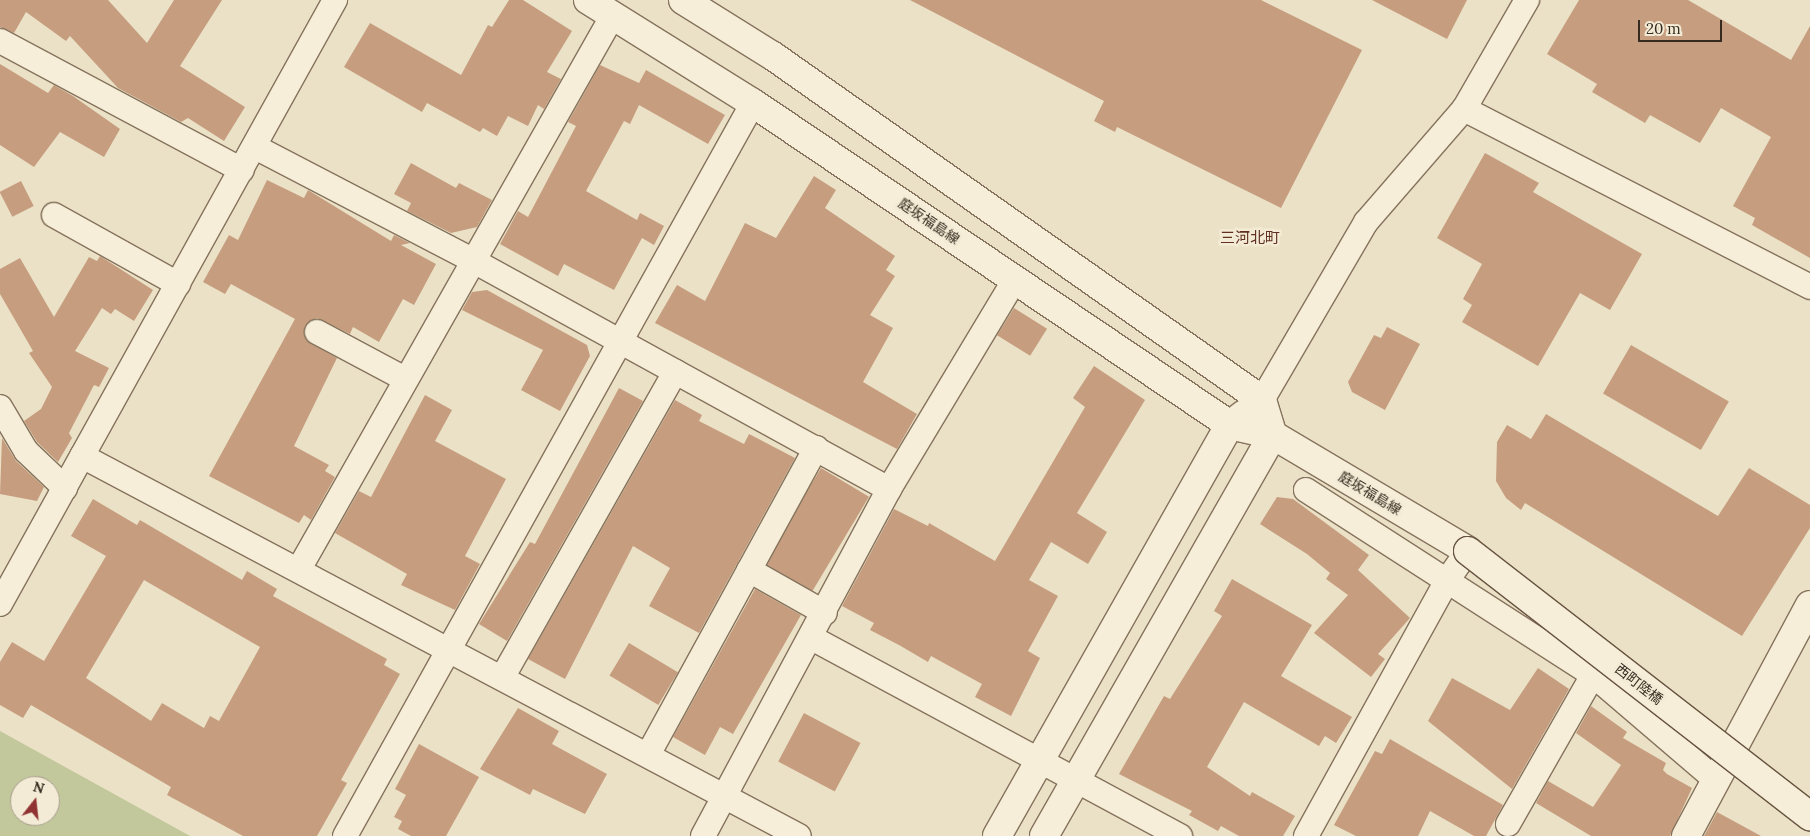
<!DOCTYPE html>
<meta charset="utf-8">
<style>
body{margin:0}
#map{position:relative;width:1810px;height:836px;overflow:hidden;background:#ebe1c6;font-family:Lora,"Noto Sans JP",serif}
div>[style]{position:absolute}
.green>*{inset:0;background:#c2c89b}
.building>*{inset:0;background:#c69e7f;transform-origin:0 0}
.roads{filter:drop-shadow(1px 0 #85735d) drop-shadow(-1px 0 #85735d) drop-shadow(0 1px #85735d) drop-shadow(0 -1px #85735d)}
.street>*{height:24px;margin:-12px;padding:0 12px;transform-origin:12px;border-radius:12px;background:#f6eed9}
.secondary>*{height:28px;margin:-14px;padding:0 14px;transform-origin:14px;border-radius:14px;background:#f6eed9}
.bridges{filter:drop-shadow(1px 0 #675440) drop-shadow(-1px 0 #675440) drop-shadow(0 1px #675440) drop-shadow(0 -1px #675440)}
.secondary-bridge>*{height:28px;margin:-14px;padding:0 14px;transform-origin:14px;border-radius:14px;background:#f6eed9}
span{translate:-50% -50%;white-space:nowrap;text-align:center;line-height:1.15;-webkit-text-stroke:5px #f3ebd5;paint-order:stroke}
.street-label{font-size:14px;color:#362b20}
.neighbourhood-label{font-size:15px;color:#603022}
.north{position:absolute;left:10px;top:776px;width:50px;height:50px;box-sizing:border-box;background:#f3ebd5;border:1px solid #a79e8d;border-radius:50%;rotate:16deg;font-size:14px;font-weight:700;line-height:20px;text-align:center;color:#362b20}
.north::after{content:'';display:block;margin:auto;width:18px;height:22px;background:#903231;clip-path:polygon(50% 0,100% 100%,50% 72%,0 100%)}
.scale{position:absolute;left:1638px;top:20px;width:84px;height:22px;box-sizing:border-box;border:2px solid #362b20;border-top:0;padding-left:6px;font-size:15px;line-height:18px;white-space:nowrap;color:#362b20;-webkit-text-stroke:4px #f3ebd5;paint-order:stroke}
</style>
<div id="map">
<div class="green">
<i style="clip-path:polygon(evenodd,0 731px,190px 836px,0 836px,0 731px,20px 786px,50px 786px,50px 816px,20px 816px,20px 786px)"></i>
</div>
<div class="building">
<i style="clip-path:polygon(0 0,108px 0,147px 43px,174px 0,222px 0,180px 66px,245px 107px,224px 141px,188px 118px,181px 122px,118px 88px,70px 36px,66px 41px,26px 12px,14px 33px,0 27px)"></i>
<i style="clip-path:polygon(509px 0,523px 0,572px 31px,547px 72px,561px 79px,544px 109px,538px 105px,528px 126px,508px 116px,497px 136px,483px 128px,480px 132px,427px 103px,422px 112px,344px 67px,370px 23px,461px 75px,488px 25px,492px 27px)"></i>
<i style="clip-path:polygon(910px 0,1261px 0,1362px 50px,1281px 208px,1117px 127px,1115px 132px,1094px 121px,1104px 101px)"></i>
<i style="clip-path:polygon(1372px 0,1467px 0,1447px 39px)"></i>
<i style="clip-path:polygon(1579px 0,1688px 0,1791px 60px,1810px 26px,1810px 258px,1752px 225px,1755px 218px,1733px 206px,1771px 137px,1721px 108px,1700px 143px,1650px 115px,1645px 123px,1592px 92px,1597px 84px,1547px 54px)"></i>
<i style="clip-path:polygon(0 64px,48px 93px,54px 85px,73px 96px,120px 129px,104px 157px,60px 132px,34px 167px,0 145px)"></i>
<i style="clip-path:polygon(600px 65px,639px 83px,646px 70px,725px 115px,708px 144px,639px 105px,630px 124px,624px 121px,586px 191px,637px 220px,640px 213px,664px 226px,654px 245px,642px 238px,614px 290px,564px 264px,558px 276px,500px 244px,518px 211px,528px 217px,576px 126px,568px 122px)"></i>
<i style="clip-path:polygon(1485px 153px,1539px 183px,1533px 192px,1642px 254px,1610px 310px,1580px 293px,1538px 366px,1462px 322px,1472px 305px,1463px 299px,1482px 264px,1437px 238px)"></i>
<i style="clip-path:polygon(411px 163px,456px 188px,459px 183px,492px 200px,477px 227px,451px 233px,407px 211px,411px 203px,394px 194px)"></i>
<i style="clip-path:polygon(814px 176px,836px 190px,825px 208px,895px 256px,886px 270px,895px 276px,870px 315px,893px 328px,863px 382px,917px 414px,897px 449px,655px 323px,677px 285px,705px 301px,745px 223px,776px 238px)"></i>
<i style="clip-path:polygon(267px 180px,304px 198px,308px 190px,391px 241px,394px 235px,410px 243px,401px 245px,436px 264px,414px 305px,403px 299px,379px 342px,353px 327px,350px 334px,317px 318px,305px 326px,306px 340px,337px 358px,294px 446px,329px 465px,325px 471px,335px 477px,311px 520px,304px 515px,299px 523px,209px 476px,295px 319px,231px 284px,225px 294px,203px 282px,229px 235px,238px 240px)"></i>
<i style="left:21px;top:181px;width:28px;height:24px;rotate:63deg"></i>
<i style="clip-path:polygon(100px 256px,153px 290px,134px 321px,115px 309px,111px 314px,102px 308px,75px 351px,109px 368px,99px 387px,94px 385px,69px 433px,72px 438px,58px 462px,37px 442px,24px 421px,41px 409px,52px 387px,29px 353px,33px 351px,0 294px,0 269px,20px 258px,54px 317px,89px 257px,97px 261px)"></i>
<i style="clip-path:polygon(487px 290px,587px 345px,590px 356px,560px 411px,521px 390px,543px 350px,462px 310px,472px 292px)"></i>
<i style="left:1014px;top:308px;width:39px;height:32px;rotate:32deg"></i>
<i style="clip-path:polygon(1387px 327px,1420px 344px,1385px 410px,1352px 392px,1348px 382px,1374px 335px,1381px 338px)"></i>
<i style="left:1631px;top:345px;width:113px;height:56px;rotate:30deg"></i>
<i style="clip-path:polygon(1094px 366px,1145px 400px,1077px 513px,1107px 532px,1088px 564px,1051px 542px,1029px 580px,1058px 596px,1028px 651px,1040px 658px,1011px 716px,975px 697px,982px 684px,931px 656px,928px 662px,899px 645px,870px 630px,874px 623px,842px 606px,894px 509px,928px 526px,929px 523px,995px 561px,1085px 407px,1073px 398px)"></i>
<i style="clip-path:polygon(619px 388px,643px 401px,507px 641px,479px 624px,530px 542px,535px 544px)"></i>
<i style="clip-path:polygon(425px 395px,452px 410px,435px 441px,506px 479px,465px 556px,480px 564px,455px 610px,401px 585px,407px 574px,335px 533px,359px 491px,371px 497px)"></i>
<i style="clip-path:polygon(675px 400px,702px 415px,699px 421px,744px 444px,749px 434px,795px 458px,699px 633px,649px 606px,670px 568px,633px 546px,565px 679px,528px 659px)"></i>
<i style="clip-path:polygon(1546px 414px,1718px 516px,1749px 468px,1810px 505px,1810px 528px,1742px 636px,1525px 503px,1521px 510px,1506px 498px,1496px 481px,1497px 442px,1507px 425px,1531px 439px)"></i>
<i style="clip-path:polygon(2px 438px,16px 461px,44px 487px,37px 501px,0 494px)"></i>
<i style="left:821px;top:468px;width:56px;height:111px;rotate:31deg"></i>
<i style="clip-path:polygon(1277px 497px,1293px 499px,1369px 555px,1358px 570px,1410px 618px,1378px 654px,1385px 659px,1371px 677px,1314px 633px,1348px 595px,1326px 579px,1330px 573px,1307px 554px,1260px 524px)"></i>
<i style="clip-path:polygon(evenodd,93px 499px,137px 525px,140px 520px,242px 580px,247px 571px,277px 589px,273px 596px,387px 659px,384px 665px,400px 674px,341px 780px,347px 783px,317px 836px,243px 836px,167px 795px,171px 787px,31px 705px,23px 718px,0 705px,0 662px,12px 642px,44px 661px,106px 556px,71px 536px,93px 499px,144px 580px,260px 647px,219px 721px,210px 716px,204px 728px,162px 703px,151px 721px,86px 678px,144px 580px)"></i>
<i style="clip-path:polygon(1232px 579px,1312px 625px,1281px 676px,1352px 717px,1336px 743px,1325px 736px,1319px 746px,1244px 702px,1207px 767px,1250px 796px,1252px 792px,1295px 816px,1283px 836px,1239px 836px,1221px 826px,1218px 831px,1189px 815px,1192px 811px,1119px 774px,1164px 696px,1170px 699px,1222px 616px,1214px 611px)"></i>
<i style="clip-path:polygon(755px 589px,801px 615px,733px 734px,720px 727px,705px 755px,673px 737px)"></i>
<i style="left:629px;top:643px;width:57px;height:38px;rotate:31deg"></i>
<i style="clip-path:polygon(1538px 668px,1569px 689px,1512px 789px,1428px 721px,1452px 678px,1510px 710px)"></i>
<i style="clip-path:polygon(1591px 706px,1627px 732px,1623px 738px,1666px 763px,1663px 770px,1667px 774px,1692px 788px,1670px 836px,1591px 836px,1536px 803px,1548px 781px,1593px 807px,1621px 765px,1576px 733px)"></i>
<i style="clip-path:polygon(518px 708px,559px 731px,552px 744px,607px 774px,585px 814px,533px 789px,530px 795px,480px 769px)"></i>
<i style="left:804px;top:713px;width:64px;height:55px;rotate:28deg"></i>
<i style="clip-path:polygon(1390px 739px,1503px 805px,1486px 836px,1474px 836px,1430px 811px,1418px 836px,1356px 836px,1334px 825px,1375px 751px,1382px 754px)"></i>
<i style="clip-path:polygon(419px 744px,479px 777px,446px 836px,411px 836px,398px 829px,402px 821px,394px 817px,406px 795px,395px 789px)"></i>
<i style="clip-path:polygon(1717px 812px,1761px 836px,1704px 836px)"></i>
</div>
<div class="roads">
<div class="street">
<i style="left:0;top:41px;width:274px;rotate:28.1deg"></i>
<i style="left:1464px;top:109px;width:389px;rotate:27.2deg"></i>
<i style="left:255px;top:147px;width:245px;rotate:27.5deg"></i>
<i style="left:472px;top:260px;width:476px;rotate:28.8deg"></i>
<i style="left:54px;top:215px;width:142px;rotate:29.1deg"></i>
<i style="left:317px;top:332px;width:100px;rotate:28.1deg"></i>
<i style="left:1262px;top:400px;width:206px;rotate:-59.7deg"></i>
<i style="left:1366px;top:222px;width:150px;rotate:-49.1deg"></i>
<i style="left:1464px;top:109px;width:126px;rotate:-60deg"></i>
<i style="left:0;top:407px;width:51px;rotate:59.4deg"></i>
<i style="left:26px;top:451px;width:54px;rotate:43.5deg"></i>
<i style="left:82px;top:456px;width:811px;rotate:27.92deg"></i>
<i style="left:1306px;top:490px;width:341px;rotate:32.8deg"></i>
<i style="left:1593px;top:675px;width:163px;rotate:40.5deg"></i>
<i style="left:299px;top:569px;width:637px;rotate:-60.46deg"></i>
<i style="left:749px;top:570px;width:87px;rotate:29.5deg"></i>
<i style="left:0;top:604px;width:691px;rotate:-60.99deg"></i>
<i style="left:812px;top:638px;width:418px;rotate:28.3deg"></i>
<i style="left:502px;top:678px;width:352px;rotate:-60.5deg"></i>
<i style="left:649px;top:753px;width:348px;rotate:-61.3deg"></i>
<i style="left:1508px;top:824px;width:172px;rotate:-60.3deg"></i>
<i style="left:345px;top:836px;width:839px;rotate:-60.9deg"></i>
<i style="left:703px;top:836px;width:394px;rotate:-61.8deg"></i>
<i style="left:889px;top:489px;width:245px;rotate:-59deg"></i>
<i style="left:1306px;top:836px;width:290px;rotate:-61.1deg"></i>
<i style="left:1446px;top:582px;width:38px;rotate:-55deg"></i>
</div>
<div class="secondary">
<i style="left:588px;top:0;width:195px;rotate:32deg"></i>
<i style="left:753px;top:103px;width:576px;rotate:34.02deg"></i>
<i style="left:1230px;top:425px;width:44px;rotate:13.1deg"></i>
<i style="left:1273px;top:435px;width:227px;rotate:30.7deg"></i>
<i style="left:683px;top:0;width:106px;rotate:31.9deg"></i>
<i style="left:773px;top:56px;width:598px;rotate:35.13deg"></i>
<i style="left:1262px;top:400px;width:37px;rotate:73deg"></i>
<i style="left:997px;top:836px;width:472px;rotate:-60.5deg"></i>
<i style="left:1230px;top:425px;width:18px;rotate:-38deg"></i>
<i style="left:1044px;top:836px;width:462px;rotate:-60.3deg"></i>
<i style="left:1686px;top:836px;width:262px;rotate:-61.8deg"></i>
</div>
</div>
<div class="bridges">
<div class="secondary-bridge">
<i style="left:1468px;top:551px;width:433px;rotate:37.8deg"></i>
</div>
</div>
<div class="street-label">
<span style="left:929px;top:221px;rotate:34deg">庭坂福島線</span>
<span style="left:1370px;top:493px;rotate:31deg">庭坂福島線</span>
<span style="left:1639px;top:684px;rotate:38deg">西町陸橋</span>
</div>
<div class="neighbourhood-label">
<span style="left:1250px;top:238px">三河北町</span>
</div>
<div class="north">N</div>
<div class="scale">20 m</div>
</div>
